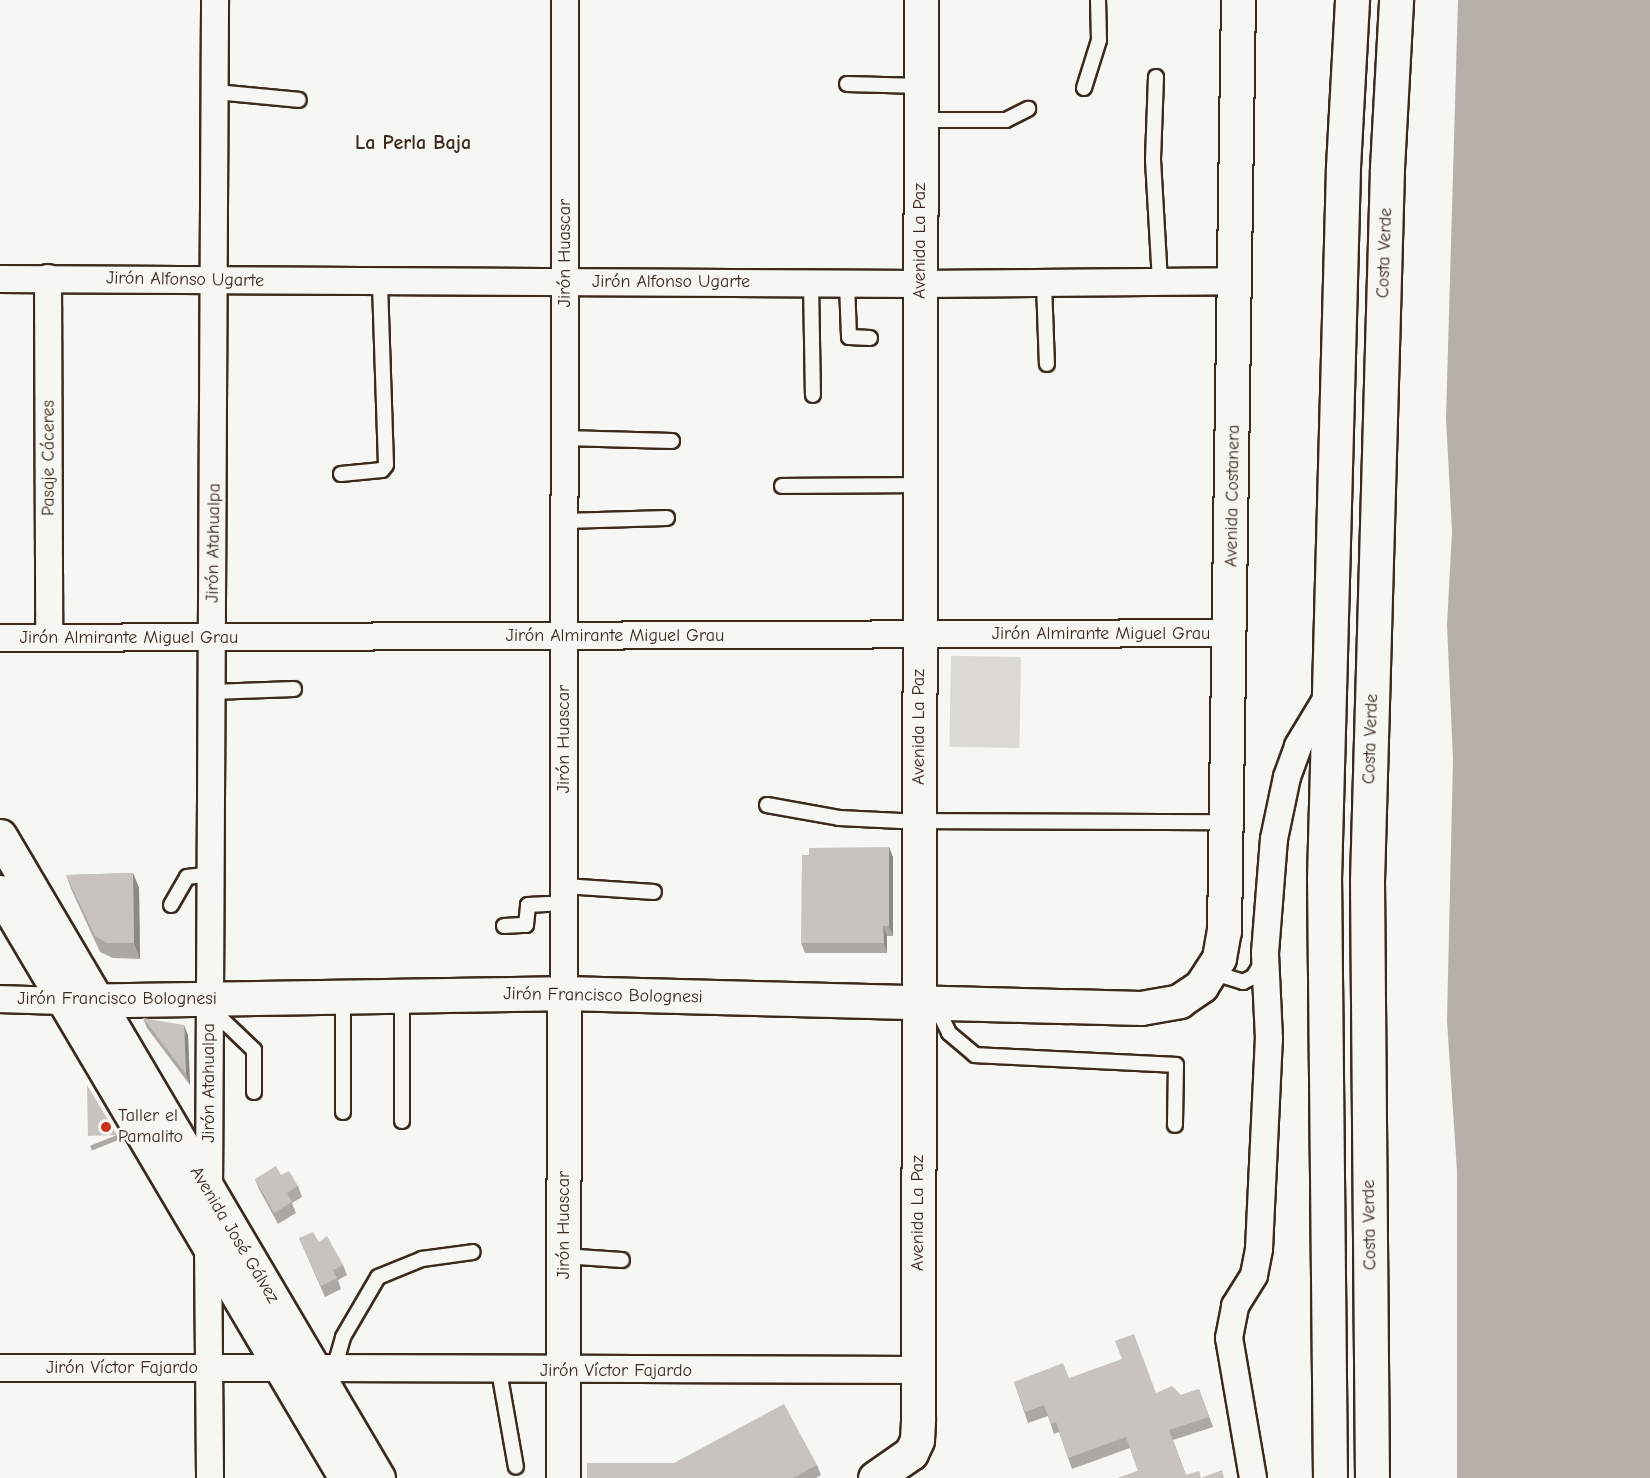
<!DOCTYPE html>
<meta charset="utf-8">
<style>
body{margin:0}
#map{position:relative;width:1650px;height:1478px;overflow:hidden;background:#f6f6f2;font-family:"Comic Neue",sans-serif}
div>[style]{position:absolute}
.green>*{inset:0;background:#dad9d3;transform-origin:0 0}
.water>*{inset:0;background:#b6b0a9}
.roads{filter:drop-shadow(2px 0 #3b2a1e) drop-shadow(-2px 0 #3b2a1e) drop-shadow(0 2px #3b2a1e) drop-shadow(0 -2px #3b2a1e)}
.lane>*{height:14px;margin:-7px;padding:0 7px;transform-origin:7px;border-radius:7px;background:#f6f6f2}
.street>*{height:26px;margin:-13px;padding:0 13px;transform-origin:13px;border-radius:13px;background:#f6f6f2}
.secondary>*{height:33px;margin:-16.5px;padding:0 16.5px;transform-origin:16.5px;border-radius:16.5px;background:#f6f6f2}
.highway>*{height:33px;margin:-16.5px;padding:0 16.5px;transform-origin:16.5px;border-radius:16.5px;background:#f6f6f2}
.wall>*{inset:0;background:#aca8a3;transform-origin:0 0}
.shaded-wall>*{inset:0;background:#8c8885}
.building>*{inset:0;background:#c8c3be}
.dots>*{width:16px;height:16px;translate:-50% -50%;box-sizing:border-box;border:3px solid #f6f6f2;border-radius:50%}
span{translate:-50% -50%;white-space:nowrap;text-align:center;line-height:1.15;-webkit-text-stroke:5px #f6f6f2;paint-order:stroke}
.street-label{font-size:18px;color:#3b2a1e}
.poi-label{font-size:18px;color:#3b2a1e}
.left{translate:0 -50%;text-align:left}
.neighbourhood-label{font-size:20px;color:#3b2a1e;font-weight:700}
</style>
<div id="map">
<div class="green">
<i style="left:1021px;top:657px;width:91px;height:70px;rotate:91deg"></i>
</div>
<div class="water">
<i style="clip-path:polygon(1458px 0,1650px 0,1650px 1478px,1457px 1478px,1457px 1171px,1447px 1021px,1453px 759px,1447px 625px,1452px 531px,1446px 418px)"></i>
</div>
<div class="roads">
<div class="lane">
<i style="left:1156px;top:77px;width:83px;rotate:92.1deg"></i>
<i style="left:1153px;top:160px;width:122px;rotate:86.7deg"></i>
<i style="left:847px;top:84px;width:74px;rotate:1.5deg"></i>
<i style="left:1084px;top:88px;width:50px;rotate:-72.6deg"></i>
<i style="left:1099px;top:40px;width:40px;rotate:-91.4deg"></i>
<i style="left:215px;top:92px;width:84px;rotate:5.4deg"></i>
<i style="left:921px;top:120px;width:85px"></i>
<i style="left:1006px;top:120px;width:25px;rotate:-27deg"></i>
<i style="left:811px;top:283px;width:112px;rotate:89deg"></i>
<i style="left:847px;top:284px;width:53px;rotate:87.8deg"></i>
<i style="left:849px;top:337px;width:21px;rotate:3deg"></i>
<i style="left:1044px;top:284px;width:80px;rotate:87.9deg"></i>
<i style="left:564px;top:438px;width:108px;rotate:1.6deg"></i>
<i style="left:341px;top:474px;width:41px;rotate:-5.6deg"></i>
<i style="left:382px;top:470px;width:6px;rotate:-51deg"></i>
<i style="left:386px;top:465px;width:184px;rotate:-91.9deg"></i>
<i style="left:782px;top:486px;width:138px;rotate:-0.4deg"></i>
<i style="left:564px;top:521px;width:103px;rotate:-1.7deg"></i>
<i style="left:212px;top:692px;width:82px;rotate:-2.1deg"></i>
<i style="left:767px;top:805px;width:73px;rotate:10.2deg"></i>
<i style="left:839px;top:818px;width:62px;rotate:2.8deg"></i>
<i style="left:901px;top:821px;width:326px;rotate:0.2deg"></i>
<i style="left:564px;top:886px;width:90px;rotate:3.8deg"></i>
<i style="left:171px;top:905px;width:32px;rotate:-60deg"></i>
<i style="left:187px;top:877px;width:24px;rotate:-7deg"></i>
<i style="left:504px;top:926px;width:22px;rotate:-3deg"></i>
<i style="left:526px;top:925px;width:20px;rotate:-84deg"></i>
<i style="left:528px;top:905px;width:36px;rotate:-3deg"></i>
<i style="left:1211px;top:972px;width:34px;rotate:17deg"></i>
<i style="left:1243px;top:982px;width:11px;rotate:-27deg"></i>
<i style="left:1253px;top:977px;width:19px;rotate:-58deg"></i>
<i style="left:402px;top:996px;width:125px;rotate:90deg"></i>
<i style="left:935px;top:1004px;width:32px;rotate:64deg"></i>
<i style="left:949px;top:1033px;width:34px;rotate:40deg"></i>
<i style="left:975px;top:1055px;width:201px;rotate:2.8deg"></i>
<i style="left:1176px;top:1065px;width:60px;rotate:91deg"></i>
<i style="left:210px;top:1008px;width:61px;rotate:43.7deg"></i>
<i style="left:254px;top:1050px;width:42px;rotate:90deg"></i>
<i style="left:343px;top:1112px;width:115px;rotate:-90deg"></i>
<i style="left:563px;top:1256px;width:59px;rotate:3.9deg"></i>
<i style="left:334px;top:1369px;width:33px;rotate:-74deg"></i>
<i style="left:343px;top:1337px;width:69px;rotate:-59.7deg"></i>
<i style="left:378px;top:1277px;width:48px;rotate:-22.2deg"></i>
<i style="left:422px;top:1259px;width:51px;rotate:-7.8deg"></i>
<i style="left:499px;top:1371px;width:97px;rotate:80deg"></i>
</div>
<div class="street">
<i style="left:48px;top:278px;width:360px;rotate:89.8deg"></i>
<i style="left:0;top:279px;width:920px;rotate:0.31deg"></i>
<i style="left:920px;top:284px;width:315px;rotate:-0.5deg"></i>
<i style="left:0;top:638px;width:1231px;rotate:-0.23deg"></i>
<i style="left:564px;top:993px;width:993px;rotate:-89.94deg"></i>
<i style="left:0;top:999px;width:65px;rotate:1.8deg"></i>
<i style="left:209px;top:1194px;width:1194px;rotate:-89.71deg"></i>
<i style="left:208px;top:1246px;width:232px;rotate:89.5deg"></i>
<i style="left:0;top:1368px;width:280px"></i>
<i style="left:314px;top:1368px;width:604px;rotate:0.19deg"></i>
<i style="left:1253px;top:1478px;width:142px;rotate:-99.7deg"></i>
<i style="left:1229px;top:1338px;width:33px;rotate:-79deg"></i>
<i style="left:1235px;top:1306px;width:36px;rotate:-58deg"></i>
<i style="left:1254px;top:1275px;width:26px;rotate:-79deg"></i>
<i style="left:1259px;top:1249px;width:210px;rotate:-87.3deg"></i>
<i style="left:1269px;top:1039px;width:86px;rotate:-92.7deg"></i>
<i style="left:1265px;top:953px;width:114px;rotate:-85.5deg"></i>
<i style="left:1274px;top:839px;width:63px;rotate:-78.2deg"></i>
<i style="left:1287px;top:777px;width:33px;rotate:-70deg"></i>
<i style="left:1298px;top:746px;width:56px;rotate:-58.9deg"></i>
</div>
<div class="secondary">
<i style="left:0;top:836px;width:745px;rotate:59.51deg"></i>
<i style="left:0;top:892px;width:681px;rotate:59.44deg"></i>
<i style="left:65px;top:1001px;width:499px;rotate:-0.9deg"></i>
<i style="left:564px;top:993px;width:577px;rotate:1.49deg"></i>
<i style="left:1141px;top:1008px;width:39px;rotate:-10deg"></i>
<i style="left:1179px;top:1001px;width:27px;rotate:-34deg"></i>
<i style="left:1201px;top:986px;width:33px;rotate:-57deg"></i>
<i style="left:1219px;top:958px;width:27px;rotate:-80deg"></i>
<i style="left:1224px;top:931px;width:931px;rotate:-89.14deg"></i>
<i style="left:563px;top:1478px;width:485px;rotate:-89.9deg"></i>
<i style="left:875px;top:1478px;width:44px;rotate:-34.8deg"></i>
<i style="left:911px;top:1453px;width:14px;rotate:-65deg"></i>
<i style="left:917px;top:1440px;width:22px;rotate:-87deg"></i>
<i style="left:918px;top:1418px;width:1418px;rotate:-89.88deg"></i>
</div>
<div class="highway">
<i style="left:1330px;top:1478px;width:599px;rotate:-90.57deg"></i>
<i style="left:1324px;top:879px;width:712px;rotate:-88.47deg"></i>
<i style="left:1343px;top:167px;width:167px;rotate:-86.9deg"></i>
<i style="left:1372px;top:1478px;width:597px;rotate:-90.48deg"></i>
<i style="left:1367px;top:881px;width:713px;rotate:-88.39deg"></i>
<i style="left:1387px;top:168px;width:168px;rotate:-86.9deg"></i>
</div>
</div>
<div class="wall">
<i style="clip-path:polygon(809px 855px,893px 857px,893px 936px,887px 936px,887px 953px,805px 953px,801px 943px)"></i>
<i style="clip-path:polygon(133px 873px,139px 888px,140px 959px,113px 958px,100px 952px,72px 891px,66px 875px)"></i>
<i style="clip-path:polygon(143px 1018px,188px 1035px,190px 1085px,147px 1028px)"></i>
<i style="left:117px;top:1135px;width:5px;height:29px;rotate:68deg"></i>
<i style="clip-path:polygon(281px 1175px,298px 1186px,302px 1197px,292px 1203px,296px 1213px,278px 1224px,259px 1189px,255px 1179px)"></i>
<i style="clip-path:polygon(299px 1238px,319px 1242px,343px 1265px,347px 1275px,338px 1280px,341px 1289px,325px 1297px)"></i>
<i style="clip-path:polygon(1069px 1378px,1156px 1393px,1181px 1395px,1199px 1389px,1213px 1427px,1173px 1440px,1186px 1475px,1201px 1478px,1224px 1478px,1118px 1478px,1138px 1471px,1130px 1448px,1072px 1469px,1059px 1432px,1054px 1434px,1048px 1416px,1028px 1423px,1014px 1382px)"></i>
<i style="clip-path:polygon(817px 1465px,821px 1475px,816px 1478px,587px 1478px)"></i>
</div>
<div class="shaded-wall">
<i style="clip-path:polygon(889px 847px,893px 857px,893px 936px,889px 926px)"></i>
<i style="clip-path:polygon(133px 873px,139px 888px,140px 959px,134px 943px)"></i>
<i style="clip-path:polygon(883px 926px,887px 936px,887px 953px,884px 943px)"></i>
<i style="clip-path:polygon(184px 1025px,188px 1035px,190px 1085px,186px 1074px)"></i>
</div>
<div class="building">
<i style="clip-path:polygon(889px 847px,889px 926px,883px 926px,884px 943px,801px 943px,802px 855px,809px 855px,809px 848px)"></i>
<i style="clip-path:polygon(133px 873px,134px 943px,107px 943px,95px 936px,66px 875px)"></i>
<i style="clip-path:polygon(143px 1018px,184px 1025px,186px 1074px)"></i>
<i style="clip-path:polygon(87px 1085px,117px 1135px,88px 1136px)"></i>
<i style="clip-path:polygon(276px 1166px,281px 1175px,289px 1171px,298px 1186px,287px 1193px,292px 1202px,274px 1213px,255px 1179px)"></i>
<i style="clip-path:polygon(313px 1232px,319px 1242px,327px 1236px,343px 1265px,333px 1270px,337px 1278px,321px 1286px,299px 1238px)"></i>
<i style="clip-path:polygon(1134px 1334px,1156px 1393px,1172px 1386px,1181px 1395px,1199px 1389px,1209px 1417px,1169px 1430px,1186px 1475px,1199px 1471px,1201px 1478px,1222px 1470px,1224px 1478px,1118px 1478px,1138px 1471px,1126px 1437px,1068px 1458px,1056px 1422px,1051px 1424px,1044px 1405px,1025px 1412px,1014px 1382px,1063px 1363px,1069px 1378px,1122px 1359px,1115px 1341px)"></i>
<i style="clip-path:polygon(784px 1404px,817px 1465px,793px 1478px,587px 1478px,587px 1463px,674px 1463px)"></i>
</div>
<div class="dots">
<i style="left:106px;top:1127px;background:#c8321e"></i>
</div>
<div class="street-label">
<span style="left:920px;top:241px;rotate:-90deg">Avenida La Paz</span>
<span style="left:565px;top:253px;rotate:-90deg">Jirón Huascar</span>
<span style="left:1385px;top:253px;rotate:-88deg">Costa Verde</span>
<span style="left:185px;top:280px;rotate:1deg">Jirón Alfonso Ugarte</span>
<span style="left:671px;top:282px">Jirón Alfonso Ugarte</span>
<span style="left:49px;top:458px;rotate:-90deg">Pasaje Cáceres</span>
<span style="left:1233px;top:496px;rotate:-89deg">Avenida Costanera</span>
<span style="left:214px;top:543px;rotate:-89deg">Jirón Atahualpa</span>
<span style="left:1101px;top:634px">Jirón Almirante Miguel Grau</span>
<span style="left:615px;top:636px">Jirón Almirante Miguel Grau</span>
<span style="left:129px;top:638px">Jirón Almirante Miguel Grau</span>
<span style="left:919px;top:727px;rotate:-90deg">Avenida La Paz</span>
<span style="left:564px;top:739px;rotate:-90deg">Jirón Huascar</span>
<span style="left:1371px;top:739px;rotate:-88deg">Costa Verde</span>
<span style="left:603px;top:996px;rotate:1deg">Jirón Francisco Bolognesi</span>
<span style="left:117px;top:999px">Jirón Francisco Bolognesi</span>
<span style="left:209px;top:1083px;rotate:-90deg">Jirón Atahualpa</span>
<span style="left:918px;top:1213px;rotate:-90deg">Avenida La Paz</span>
<span style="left:564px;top:1225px;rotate:-90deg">Jirón Huascar</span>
<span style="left:1370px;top:1225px;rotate:-91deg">Costa Verde</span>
<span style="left:234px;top:1235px;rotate:59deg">Avenida José Gálvez</span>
<span style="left:122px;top:1368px">Jirón Víctor Fajardo</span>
<span style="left:616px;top:1371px">Jirón Víctor Fajardo</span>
</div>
<div class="poi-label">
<span class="left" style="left:118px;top:1127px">Taller el<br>Pamalito</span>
</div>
<div class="neighbourhood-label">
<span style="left:413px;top:142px">La Perla Baja</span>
</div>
</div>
